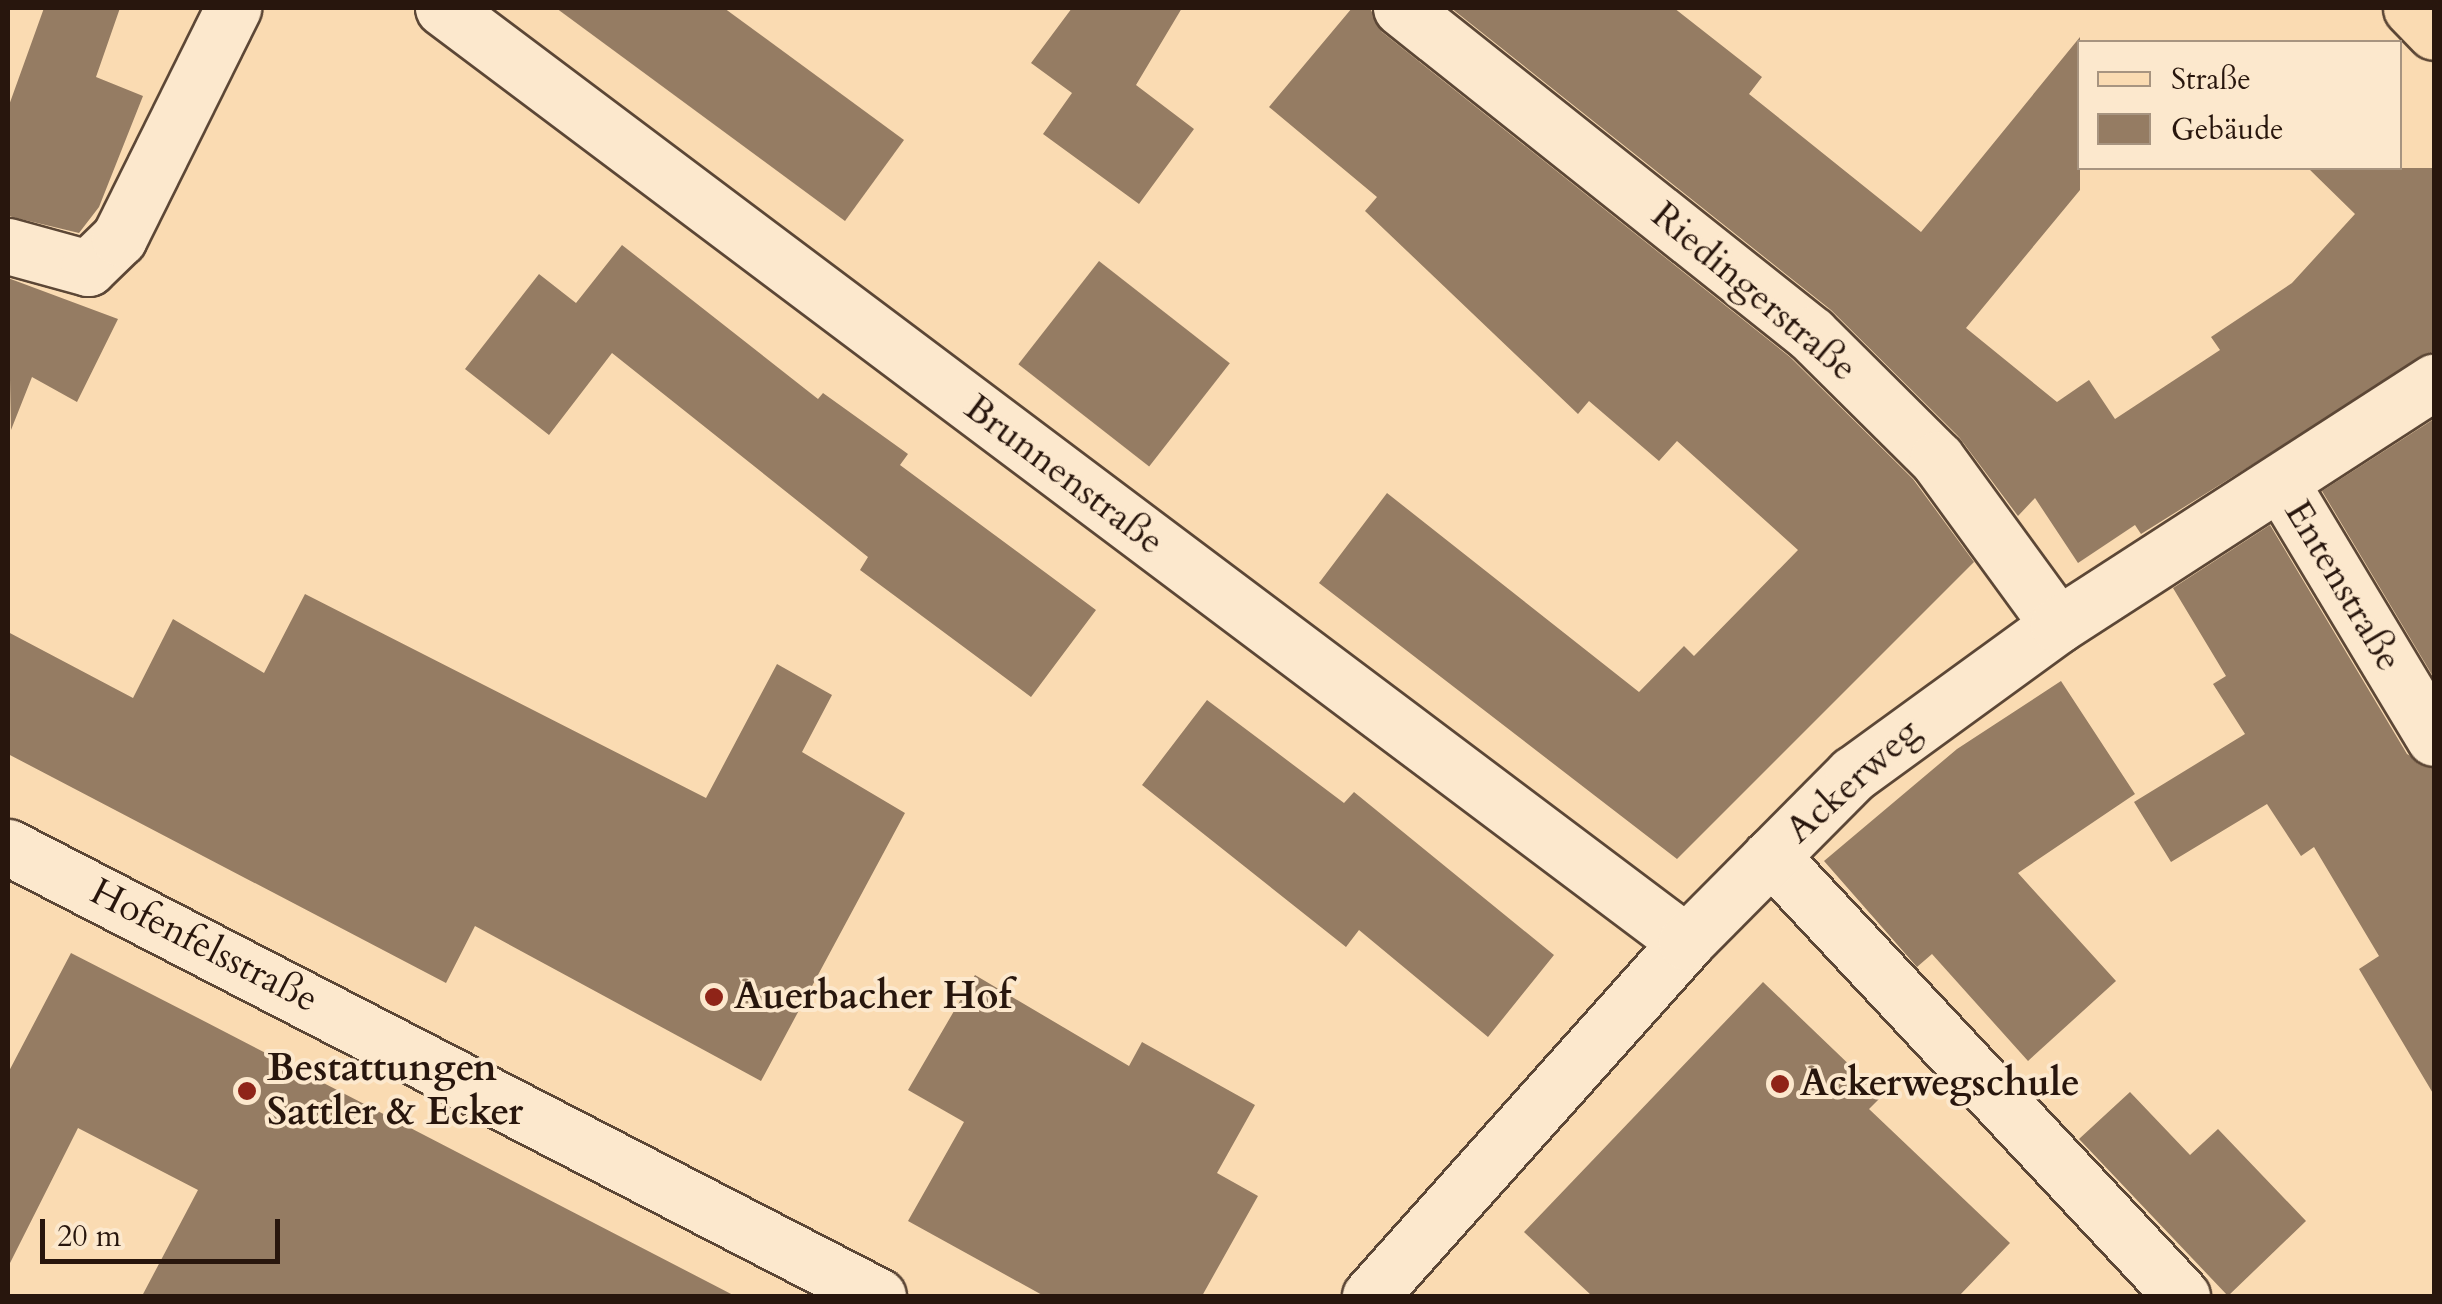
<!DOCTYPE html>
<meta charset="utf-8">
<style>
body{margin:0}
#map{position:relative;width:2442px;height:1304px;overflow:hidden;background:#fadbb2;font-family:Cardo,serif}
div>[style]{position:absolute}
.building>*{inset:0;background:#957c63;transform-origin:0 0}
.roads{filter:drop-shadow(2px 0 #5c4736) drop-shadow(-2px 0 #5c4736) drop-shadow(0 2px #5c4736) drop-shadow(0 -2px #5c4736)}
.minor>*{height:55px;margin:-27.5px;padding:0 27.5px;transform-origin:27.5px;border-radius:27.5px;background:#fce8cd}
.major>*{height:55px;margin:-27.5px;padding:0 27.5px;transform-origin:27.5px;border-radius:27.5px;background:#fadbb2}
.dots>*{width:28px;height:28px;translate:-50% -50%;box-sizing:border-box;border:5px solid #fce8cd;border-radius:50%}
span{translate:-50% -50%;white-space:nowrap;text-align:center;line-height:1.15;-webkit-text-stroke:8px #fce8cd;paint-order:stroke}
.street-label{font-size:38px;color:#28160d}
.poi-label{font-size:38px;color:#28160d;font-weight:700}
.left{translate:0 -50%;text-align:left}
.frame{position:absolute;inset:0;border:10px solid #28160d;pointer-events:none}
.legend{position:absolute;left:2077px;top:40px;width:325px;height:130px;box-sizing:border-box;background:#fce8cd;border:2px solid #a79480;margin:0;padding:12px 18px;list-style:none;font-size:30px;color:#28160d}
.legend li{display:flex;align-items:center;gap:20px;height:50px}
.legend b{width:50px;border:2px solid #a79480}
.scale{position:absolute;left:40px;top:1219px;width:240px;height:45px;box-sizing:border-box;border:5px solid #28160d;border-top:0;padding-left:12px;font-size:30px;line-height:35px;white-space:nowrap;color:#28160d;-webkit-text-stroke:8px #fce8cd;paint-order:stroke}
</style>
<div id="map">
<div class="building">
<i style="clip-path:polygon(44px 8px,120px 8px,96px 77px,143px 96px,99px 207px,79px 233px,8px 216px,8px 108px)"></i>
<i style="clip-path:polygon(556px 8px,724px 8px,904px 140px,845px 221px)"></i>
<i style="clip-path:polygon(1072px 8px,1182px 8px,1136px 85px,1194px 129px,1139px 204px,1043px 134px,1072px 93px,1031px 63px)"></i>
<i style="clip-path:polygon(1352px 8px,1370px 8px,1382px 32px,1790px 357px,1913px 479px,1974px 562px,1677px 859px,1319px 583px,1387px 493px,1639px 692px,1684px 646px,1694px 656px,1798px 550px,1677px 441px,1659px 461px,1589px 401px,1578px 414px,1365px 211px,1377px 197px,1269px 107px)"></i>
<i style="clip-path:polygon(1451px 8px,1674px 8px,1762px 77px,1749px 94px,1921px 232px,2080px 37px,2080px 190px,1966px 328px,2057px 402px,2089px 380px,2115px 419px,2220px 350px,2211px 337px,2292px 283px,2355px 214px,2308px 168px,2434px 168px,2434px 351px,2141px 534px,2135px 525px,2078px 563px,2035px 498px,2018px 516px,1959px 437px,1831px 310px)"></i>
<i style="clip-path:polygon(622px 245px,818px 399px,823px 393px,908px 454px,900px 465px,1096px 610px,1031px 697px,860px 570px,868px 557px,612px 353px,549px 435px,465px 369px,539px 274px,576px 303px)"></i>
<i style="left:1099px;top:261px;width:166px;height:131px;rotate:38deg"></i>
<i style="clip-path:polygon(8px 278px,118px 319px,77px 402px,32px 377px,11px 430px)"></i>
<i style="clip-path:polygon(2434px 419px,2434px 678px,2322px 491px)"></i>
<i style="clip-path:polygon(2270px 525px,2407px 754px,2434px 769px,2434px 1095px,2359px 969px,2379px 956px,2314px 847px,2301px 856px,2267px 804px,2171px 862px,2134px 802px,2245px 734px,2213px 684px,2226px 676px,2173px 588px)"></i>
<i style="clip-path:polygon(305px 594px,706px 798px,777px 664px,832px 695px,802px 752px,905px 813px,761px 1081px,475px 926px,446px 983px,8px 754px,8px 632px,133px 698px,173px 619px,264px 673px)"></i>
<i style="clip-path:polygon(2061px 681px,2135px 794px,2018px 873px,2116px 981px,2028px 1061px,1932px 954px,1917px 967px,1824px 861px,1957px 749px)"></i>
<i style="clip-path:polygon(1207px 700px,1344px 803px,1354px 792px,1554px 955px,1488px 1037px,1359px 930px,1346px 947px,1142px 785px)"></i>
<i style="clip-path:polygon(71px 953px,200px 1019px,735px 1296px,142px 1296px,198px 1190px,78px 1128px,8px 1267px,8px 1073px)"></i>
<i style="clip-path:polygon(975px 975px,1129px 1066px,1142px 1042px,1255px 1105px,1217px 1173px,1258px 1196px,1202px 1296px,1044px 1296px,908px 1221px,964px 1122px,908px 1090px)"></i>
<i style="clip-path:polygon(1763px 982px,1882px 1096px,1869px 1109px,2010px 1243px,1959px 1296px,1592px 1296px,1524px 1232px)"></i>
<i style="clip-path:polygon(2130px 1092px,2190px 1155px,2218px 1129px,2306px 1221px,2228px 1296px,2079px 1139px)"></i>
</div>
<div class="roads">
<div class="minor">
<i style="left:443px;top:8px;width:1555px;rotate:36.92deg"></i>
<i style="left:1401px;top:8px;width:524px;rotate:38.49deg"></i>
<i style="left:1811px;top:334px;width:177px;rotate:44.8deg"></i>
<i style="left:1937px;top:459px;width:205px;rotate:53.9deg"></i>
<i style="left:8px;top:246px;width:83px;rotate:15.4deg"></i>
<i style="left:88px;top:268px;width:43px;rotate:-44.1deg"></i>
<i style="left:119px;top:238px;width:257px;rotate:-63.6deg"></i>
<i style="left:2282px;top:485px;width:295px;rotate:59deg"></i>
<i style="left:8px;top:847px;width:979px;rotate:27.3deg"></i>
<i style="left:1771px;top:856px;width:602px;rotate:46.95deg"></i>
<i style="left:1370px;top:1296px;width:475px;rotate:-48.2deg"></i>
<i style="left:1686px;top:942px;width:237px;rotate:-45.2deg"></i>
<i style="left:1853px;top:774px;width:253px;rotate:-36deg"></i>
<i style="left:2058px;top:625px;width:448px;rotate:-32.9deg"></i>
</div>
<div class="major">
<i style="left:2411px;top:8px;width:33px;rotate:46deg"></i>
</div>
</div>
<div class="dots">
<i style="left:714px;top:997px;background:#8f2418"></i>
<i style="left:1780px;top:1084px;background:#8f2418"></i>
<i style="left:247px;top:1091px;background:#8f2418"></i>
</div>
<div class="street-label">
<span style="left:1754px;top:292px;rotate:40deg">Riedingerstraße</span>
<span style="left:1064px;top:475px;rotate:37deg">Brunnenstraße</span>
<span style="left:2343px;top:586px;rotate:59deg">Entenstraße</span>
<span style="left:1853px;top:781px;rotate:-42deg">Ackerweg</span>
<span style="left:204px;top:946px;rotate:27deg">Hofenfelsstraße</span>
</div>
<div class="poi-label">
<span class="left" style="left:734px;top:997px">Auerbacher Hof</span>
<span class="left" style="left:267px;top:1091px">Bestattungen<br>Sattler &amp; Ecker</span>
<span class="left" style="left:1800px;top:1084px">Ackerwegschule</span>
</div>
<div class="frame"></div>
<ul class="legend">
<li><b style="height:12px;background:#fadbb2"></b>Straße</li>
<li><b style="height:28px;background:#957c63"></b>Gebäude</li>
</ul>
<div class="scale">20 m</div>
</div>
